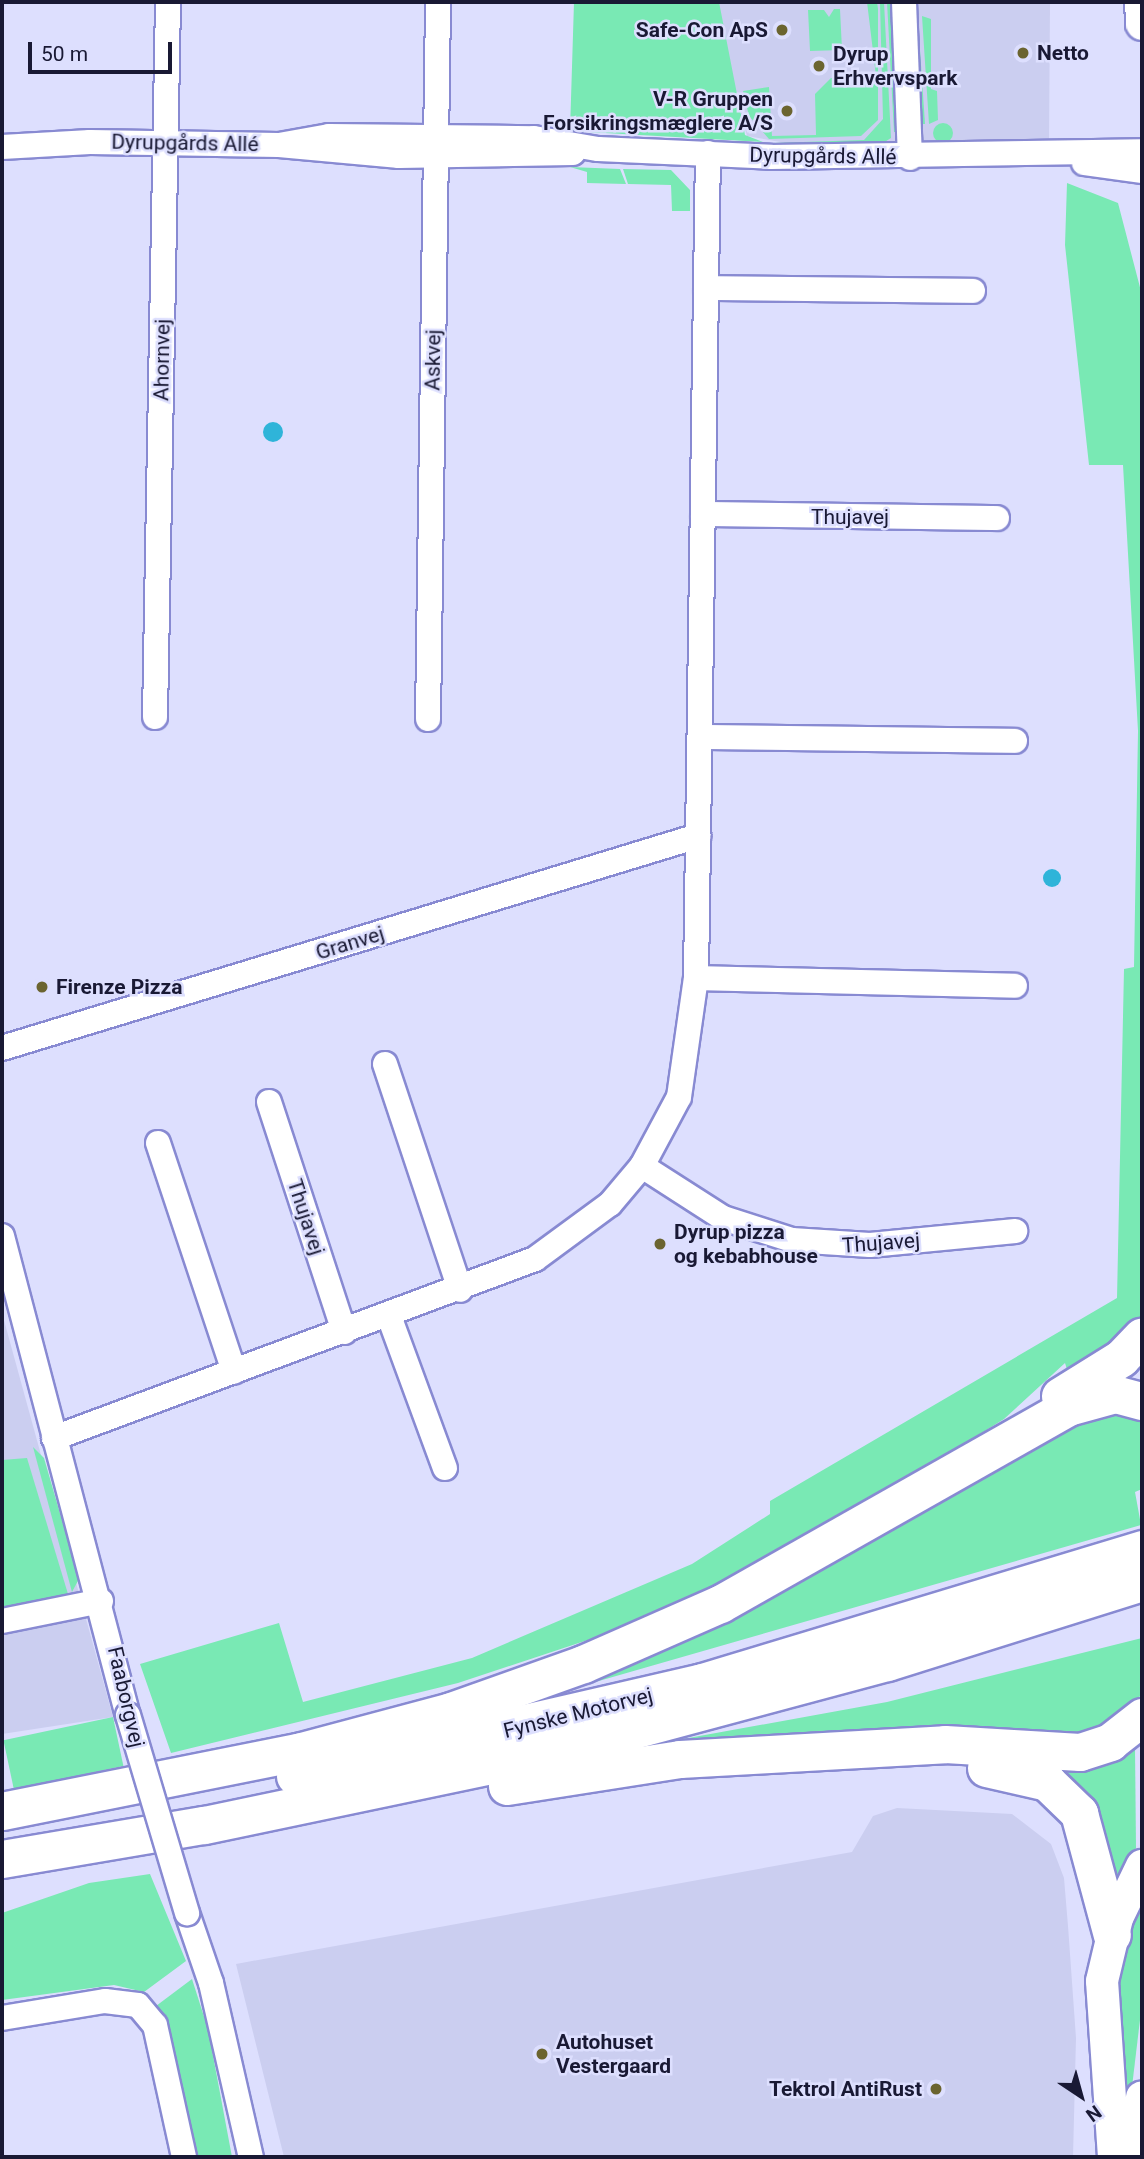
<!DOCTYPE html>
<meta charset="utf-8">
<style>
body{margin:0}
#map{position:relative;width:1144px;height:2159px;overflow:hidden;background:#dddffe;font-family:Roboto,sans-serif}
div>[style]{position:absolute}
.built>*{inset:0;background:#cbcef0}
.green>*{inset:0;background:#79e9b4;transform-origin:0 0}
.round{border-radius:50%}
.water>*{inset:0;background:#2fb4d9}
.roads{filter:drop-shadow(2px 0 #888ad2) drop-shadow(-2px 0 #888ad2) drop-shadow(0 2px #888ad2) drop-shadow(0 -2px #888ad2)}
.minor>*{height:24px;margin:-12px;padding:0 12px;transform-origin:12px;border-radius:12px;background:#fff}
.major>*{height:32px;margin:-16px;padding:0 16px;transform-origin:16px;border-radius:16px;background:#fff}
.highway>*{height:37px;margin:-18.5px;padding:0 18.5px;transform-origin:18.5px;border-radius:18.5px;background:#fff}
.bridges{filter:drop-shadow(2px 0 #888ad2) drop-shadow(-2px 0 #888ad2) drop-shadow(0 2px #888ad2) drop-shadow(0 -2px #888ad2)}
.minor-bridge>*{height:24px;margin:-12px;padding:0 12px;transform-origin:12px;border-radius:12px;background:#fff}
.dots>*{width:19px;height:19px;translate:-50% -50%;box-sizing:border-box;border:4px solid #dddffe;border-radius:50%}
span{translate:-50% -50%;white-space:nowrap;text-align:center;line-height:1.15;-webkit-text-stroke:5px #dddffe;paint-order:stroke}
.poi-label{font-size:21px;color:#191934;font-weight:700}
.right{translate:-100% -50%;text-align:right}
.left{translate:0 -50%;text-align:left}
.street-label{font-size:21px;color:#191934}
.frame{position:absolute;inset:0;border:4px solid #191934;pointer-events:none}
.north{position:absolute;left:1046px;top:2061px;width:70px;height:70px;-webkit-text-stroke:5px #dddffe;paint-order:stroke;rotate:144deg;font-size:19px;font-weight:700;line-height:28px;text-align:center;color:#191934}
.north::after{content:'';display:block;margin:auto;width:24px;height:32px;background:#191934;clip-path:polygon(50% 0,100% 100%,50% 72%,0 100%)}
.scale{position:absolute;left:28px;top:42px;width:144px;height:32px;box-sizing:border-box;border:4px solid #191934;border-top:0;padding-left:9px;font-size:21px;line-height:24px;white-space:nowrap;color:#191934;-webkit-text-stroke:5px #dddffe;paint-order:stroke}
</style>
<div id="map">
<div class="built">
<i style="clip-path:polygon(711px 2px,1050px 2px,1049px 142px,786px 143px,747px 136px)"></i>
<i style="clip-path:polygon(2px 1313px,113px 1717px,2px 1734px)"></i>
<i style="clip-path:polygon(897px 1808px,1012px 1814px,1051px 1844px,1064px 1878px,1068px 1926px,1076px 2038px,1073px 2157px,284px 2157px,236px 1964px,852px 1852px,873px 1816px)"></i>
</div>
<div class="green">
<i style="clip-path:polygon(574px 2px,719px 2px,745px 135px,763px 142px,570px 131px)"></i>
<i style="clip-path:polygon(867px 2px,877px 2px,878px 9px,878px 120px,861px 136px,769px 139px,749px 116px,743px 91px,769px 87px,772px 136px,816px 135px,815px 94px,831px 78px,876px 76px)"></i>
<i style="clip-path:polygon(880px 2px,884px 2px,891px 138px,883px 143px,772px 143px,864px 140px,883px 119px)"></i>
<i style="clip-path:polygon(887px 2px,893px 2px,898px 132px,894px 132px)"></i>
<i style="clip-path:polygon(834px 9px,840px 9px,842px 50px,810px 51px,808px 10px,824px 10px,829px 17px)"></i>
<i style="clip-path:polygon(922px 16px,931px 19px,931px 89px,937px 91px,938px 120px,929px 124px)"></i>
<i style="clip-path:polygon(918px 20px,925px 124px,922px 124px,913px 26px)"></i>
<i class="round" style="left:933px;top:123px;width:20px;height:20px"></i>
<i style="clip-path:polygon(570px 167px,620px 169px,626px 184px,587px 183px,587px 172px)"></i>
<i style="clip-path:polygon(623px 169px,671px 170px,690px 190px,690px 211px,672px 211px,671px 185px,628px 184px)"></i>
<i style="clip-path:polygon(1067px 183px,1118px 203px,1142px 295px,1142px 1323px,1071px 1382px,1065px 1363px,1004px 1419px,842px 1520px,642px 1622px,458px 1683px,171px 1753px,140px 1664px,279px 1623px,303px 1702px,472px 1658px,692px 1564px,770px 1514px,770px 1501px,1117px 1298px,1124px 969px,1134px 967px,1138px 731px,1123px 465px,1089px 465px,1065px 245px)"></i>
<i style="clip-path:polygon(1088px 1411px,1132px 1412px,1142px 1419px,1142px 1489px,1135px 1492px,1141px 1525px,557px 1693px,555px 1685px)"></i>
<i style="clip-path:polygon(33px 1447px,44px 1458px,79px 1579px,72px 1592px)"></i>
<i style="clip-path:polygon(27px 1458px,68px 1594px,2px 1612px,2px 1460px)"></i>
<i style="clip-path:polygon(1142px 1638px,1140px 1696px,1128px 1711px,1084px 1736px,628px 1749px,887px 1702px)"></i>
<i style="left:113px;top:1717px;width:50px;height:112px;rotate:78deg"></i>
<i style="clip-path:polygon(1135px 1747px,1136px 1848px,1117px 1886px,1042px 1764px)"></i>
<i style="clip-path:polygon(150px 1874px,186px 1961px,144px 1992px,114px 1985px,2px 2000px,2px 1913px,89px 1883px)"></i>
<i style="clip-path:polygon(1140px 1906px,1142px 2003px,1129px 2112px,1116px 1992px,1124px 1940px)"></i>
<i style="clip-path:polygon(192px 1979px,208px 2029px,232px 2157px,195px 2157px,165px 2016px,156px 2006px)"></i>
</div>
<div class="water">
<i class="round" style="left:263px;top:422px;width:20px;height:20px"></i>
<i class="round" style="left:1043px;top:869px;width:18px;height:18px"></i>
</div>
<div class="roads">
<div class="minor">
<i style="left:904px;top:2px;width:156px;rotate:87.8deg"></i>
<i style="left:279px;top:145px;width:51px;rotate:-10.2deg"></i>
<i style="left:329px;top:136px;width:205px;rotate:0.6deg"></i>
<i style="left:534px;top:138px;width:65px;rotate:9.8deg"></i>
<i style="left:598px;top:149px;width:173px;rotate:2.6deg"></i>
<i style="left:771px;top:157px;width:371px;rotate:-0.9deg"></i>
<i style="left:2px;top:147px;width:88px;rotate:-3.3deg"></i>
<i style="left:90px;top:142px;width:189px;rotate:0.9deg"></i>
<i style="left:279px;top:145px;width:121px;rotate:5.2deg"></i>
<i style="left:399px;top:156px;width:174px;rotate:-1deg"></i>
<i style="left:1084px;top:163px;width:59px;rotate:7.9deg"></i>
<i style="left:706px;top:288px;width:267px;rotate:0.6deg"></i>
<i style="left:703px;top:514px;width:294px;rotate:0.8deg"></i>
<i style="left:155px;top:717px;width:715px;rotate:-88.96deg"></i>
<i style="left:428px;top:719px;width:717px;rotate:-89.2deg"></i>
<i style="left:700px;top:737px;width:315px;rotate:0.7deg"></i>
<i style="left:696px;top:978px;width:319px;rotate:1.4deg"></i>
<i style="left:2px;top:1048px;width:728px;rotate:-16.94deg"></i>
<i style="left:385px;top:1064px;width:238px;rotate:71.6deg"></i>
<i style="left:269px;top:1102px;width:242px;rotate:71.9deg"></i>
<i style="left:158px;top:1143px;width:241px;rotate:71.6deg"></i>
<i style="left:642px;top:1166px;width:96px;rotate:32.7deg"></i>
<i style="left:723px;top:1218px;width:72px;rotate:17.7deg"></i>
<i style="left:792px;top:1240px;width:78px;rotate:3.7deg"></i>
<i style="left:870px;top:1245px;width:146px;rotate:-5.5deg"></i>
<i style="left:2px;top:1236px;width:495px;rotate:75.3deg"></i>
<i style="left:389px;top:1316px;width:162px;rotate:69.8deg"></i>
<i style="left:54px;top:1438px;width:513px;rotate:-20.41deg"></i>
<i style="left:535px;top:1259px;width:93px;rotate:-36.3deg"></i>
<i style="left:610px;top:1204px;width:50px;rotate:-49.9deg"></i>
<i style="left:642px;top:1166px;width:78px;rotate:-61.8deg"></i>
<i style="left:679px;top:1097px;width:120px;rotate:-81.9deg"></i>
<i style="left:696px;top:978px;width:825px;rotate:-89.17deg"></i>
<i style="left:2px;top:1621px;width:101px;rotate:-11.4deg"></i>
<i style="left:187px;top:1913px;width:74px;rotate:71.1deg"></i>
<i style="left:211px;top:1983px;width:179px;rotate:77.1deg"></i>
<i style="left:2px;top:2018px;width:104px;rotate:-9.4deg"></i>
<i style="left:105px;top:2001px;width:33px;rotate:7deg"></i>
<i style="left:138px;top:2005px;width:26px;rotate:50deg"></i>
<i style="left:155px;top:2025px;width:135px;rotate:77.6deg"></i>
</div>
<div class="major">
<i style="left:1141px;top:2px;width:22px;rotate:87deg"></i>
<i style="left:1114px;top:2157px;width:176px;rotate:-93.9deg"></i>
<i style="left:1102px;top:1981px;width:65px;rotate:-76.6deg"></i>
<i style="left:1117px;top:1918px;width:58px;rotate:-64.3deg"></i>
<i style="left:1135px;top:2157px;width:60px;rotate:-83.3deg"></i>
</div>
<div class="highway">
<i style="left:1060px;top:1396px;width:72px;rotate:-31.9deg"></i>
<i style="left:1121px;top:1358px;width:30px;rotate:-46deg"></i>
<i style="left:986px;top:1768px;width:63px;rotate:12.9deg"></i>
<i style="left:1047px;top:1782px;width:45px;rotate:44.1deg"></i>
<i style="left:1079px;top:1813px;width:126px;rotate:74.9deg"></i>
<i style="left:295px;top:1776px;width:418px;rotate:-13deg"></i>
<i style="left:702px;top:1682px;width:460px;rotate:-16.8deg"></i>
<i style="left:507px;top:1786px;width:175px;rotate:-8.9deg"></i>
<i style="left:680px;top:1759px;width:265px;rotate:-3.2deg"></i>
<i style="left:945px;top:1744px;width:135px;rotate:3.4deg"></i>
<i style="left:1080px;top:1752px;width:32px;rotate:-18deg"></i>
<i style="left:1110px;top:1742px;width:41px;rotate:-38deg"></i>
<i style="left:2px;top:1811px;width:305px;rotate:-11.3deg"></i>
<i style="left:301px;top:1751px;width:155px;rotate:-14.9deg"></i>
<i style="left:451px;top:1711px;width:140px;rotate:-19.6deg"></i>
<i style="left:583px;top:1664px;width:150px;rotate:-23.7deg"></i>
<i style="left:720px;top:1604px;width:400px;rotate:-29.5deg"></i>
<i style="left:1068px;top:1407px;width:49px;rotate:-15.5deg"></i>
<i style="left:1115px;top:1394px;width:28px;rotate:15deg"></i>
<i style="left:2px;top:1859px;width:205px;rotate:-9.6deg"></i>
<i style="left:204px;top:1825px;width:346px;rotate:-11.8deg"></i>
<i style="left:543px;top:1754px;width:356px;rotate:-15deg"></i>
<i style="left:887px;top:1662px;width:267px;rotate:-17.4deg"></i>
</div>
</div>
<div class="bridges">
<div class="minor-bridge">
<i style="left:128px;top:1715px;width:207px;rotate:73.4deg"></i>
</div>
</div>
<div class="dots">
<i style="left:782px;top:30px;background:#6b6430"></i>
<i style="left:1023px;top:53px;background:#6b6430"></i>
<i style="left:819px;top:66px;background:#6b6430"></i>
<i style="left:787px;top:111px;background:#6b6430"></i>
<i style="left:42px;top:987px;background:#6b6430"></i>
<i style="left:660px;top:1244px;background:#6b6430"></i>
<i style="left:542px;top:2054px;background:#6b6430"></i>
<i style="left:936px;top:2089px;background:#6b6430"></i>
</div>
<div class="poi-label">
<span class="right" style="left:768px;top:30px">Safe-Con ApS</span>
<span class="left" style="left:1037px;top:53px">Netto</span>
<span class="left" style="left:833px;top:66px">Dyrup<br>Erhvervspark</span>
<span class="right" style="left:773px;top:111px">V-R Gruppen<br>Forsikringsmæglere A/S</span>
<span class="left" style="left:56px;top:987px">Firenze Pizza</span>
<span class="left" style="left:674px;top:1244px">Dyrup pizza<br>og kebabhouse</span>
<span class="left" style="left:556px;top:2054px">Autohuset<br>Vestergaard</span>
<span class="right" style="left:922px;top:2089px">Tektrol AntiRust</span>
</div>
<div class="street-label">
<span style="left:185px;top:143px;rotate:1deg">Dyrupgårds Allé</span>
<span style="left:823px;top:156px;rotate:1deg">Dyrupgårds Allé</span>
<span style="left:162px;top:360px;rotate:-89deg">Ahornvej</span>
<span style="left:433px;top:360px;rotate:-89deg">Askvej</span>
<span style="left:850px;top:517px">Thujavej</span>
<span style="left:350px;top:943px;rotate:-17deg">Granvej</span>
<span style="left:306px;top:1217px;rotate:72deg">Thujavej</span>
<span style="left:881px;top:1243px;rotate:-4deg">Thujavej</span>
<span style="left:126px;top:1697px;rotate:77deg">Faaborgvej</span>
<span style="left:578px;top:1713px;rotate:-14deg">Fynske Motorvej</span>
</div>
<div class="frame"></div>
<div class="north">N</div>
<div class="scale">50 m</div>
</div>
